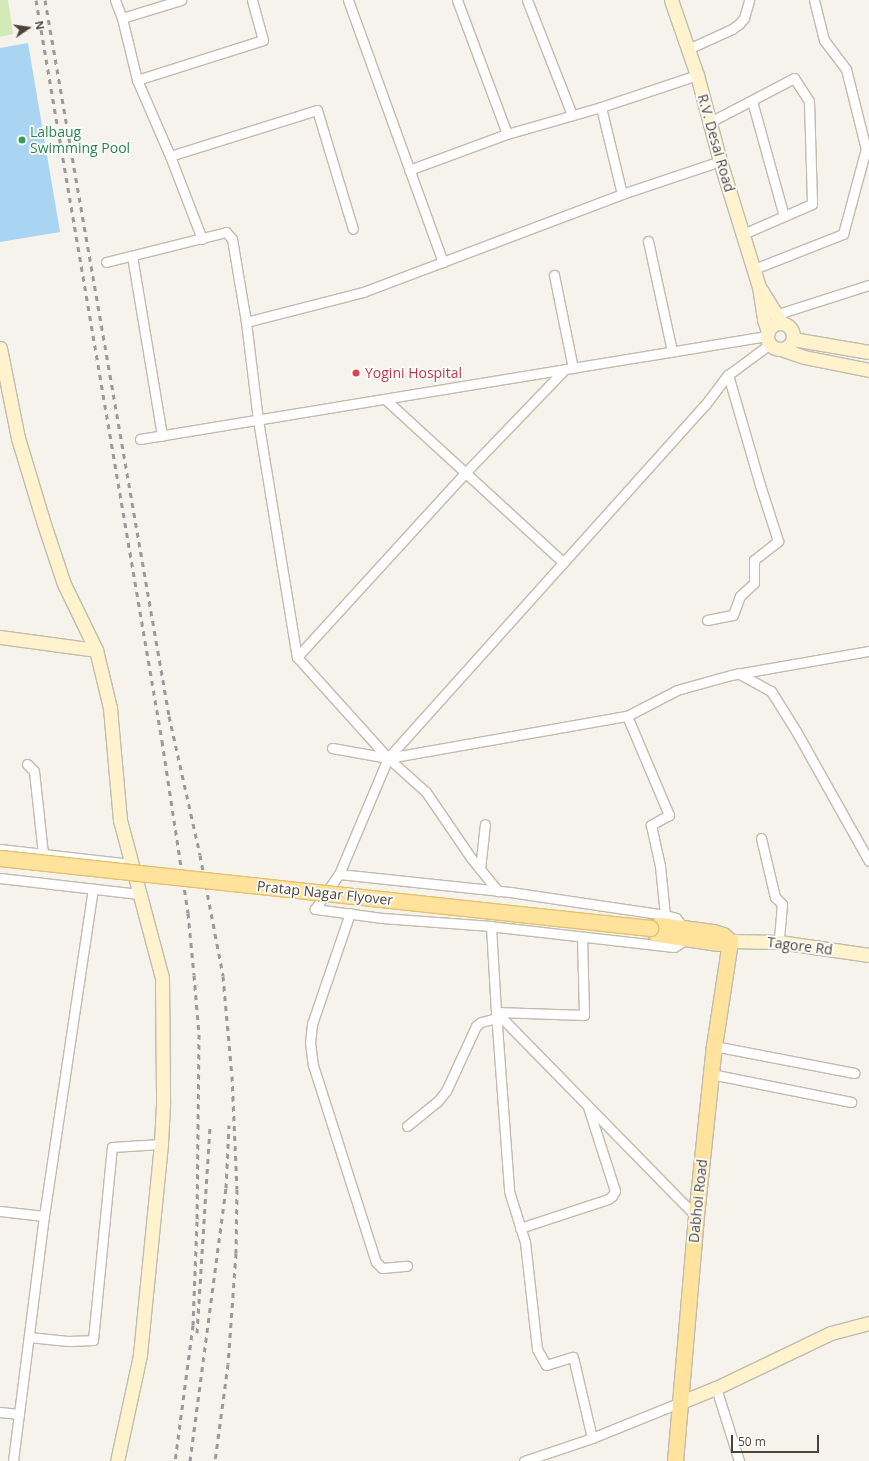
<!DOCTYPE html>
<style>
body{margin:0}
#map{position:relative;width:869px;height:1461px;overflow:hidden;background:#f6f3ec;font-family:"Open Sans",sans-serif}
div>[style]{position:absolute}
.green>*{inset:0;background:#d2eab5}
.water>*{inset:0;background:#a9d4f2}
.roads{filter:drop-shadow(1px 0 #c2bbae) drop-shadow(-1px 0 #c2bbae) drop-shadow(0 1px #c2bbae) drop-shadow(0 -1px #c2bbae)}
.street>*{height:9px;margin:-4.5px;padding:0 4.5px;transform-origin:4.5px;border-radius:4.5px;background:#fff}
.secondary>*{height:13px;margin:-6.5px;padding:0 6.5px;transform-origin:6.5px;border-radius:6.5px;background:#fff3cd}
.secondary>.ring{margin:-6.5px;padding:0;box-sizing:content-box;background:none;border:13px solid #fff3cd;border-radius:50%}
.primary>*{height:15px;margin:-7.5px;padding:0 7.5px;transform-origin:7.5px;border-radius:7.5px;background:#ffe39c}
.rail>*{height:3px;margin-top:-1.5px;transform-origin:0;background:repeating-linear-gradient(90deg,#9a9a9a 0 5px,transparent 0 10px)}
.bridges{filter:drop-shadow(1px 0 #e6c16a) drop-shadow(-1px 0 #e6c16a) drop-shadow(0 1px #e6c16a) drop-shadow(0 -1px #e6c16a)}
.primary-bridge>*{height:15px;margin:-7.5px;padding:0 7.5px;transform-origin:7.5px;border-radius:7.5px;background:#ffe39c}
.dots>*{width:11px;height:11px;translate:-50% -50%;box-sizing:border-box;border:2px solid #fff;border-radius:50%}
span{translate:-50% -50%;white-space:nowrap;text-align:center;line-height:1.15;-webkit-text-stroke:3.5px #fff;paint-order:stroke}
.leisure-label{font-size:14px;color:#27864d}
.left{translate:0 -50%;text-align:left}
.street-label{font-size:14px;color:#4b4439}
.health-label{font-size:14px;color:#be3a42}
.north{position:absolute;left:8px;top:8px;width:40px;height:40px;-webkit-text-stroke:3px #fff;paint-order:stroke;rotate:77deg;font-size:11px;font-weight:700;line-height:16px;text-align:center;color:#4b4439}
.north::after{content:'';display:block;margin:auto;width:14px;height:18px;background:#4b4439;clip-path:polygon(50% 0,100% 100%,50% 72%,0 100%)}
.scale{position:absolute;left:731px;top:1435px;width:88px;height:18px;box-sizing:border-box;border:2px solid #4b4439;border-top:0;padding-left:5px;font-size:12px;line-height:14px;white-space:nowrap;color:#4b4439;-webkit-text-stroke:3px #fff;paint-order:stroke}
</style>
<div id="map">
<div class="green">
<i style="clip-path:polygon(0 0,8px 0,13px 34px,0 37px)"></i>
</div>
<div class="water">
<i style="clip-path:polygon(28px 43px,60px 232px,0 242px,0 48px)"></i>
</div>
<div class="roads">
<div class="street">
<i style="left:115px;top:0;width:19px;rotate:69deg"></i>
<i style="left:122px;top:18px;width:64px;rotate:76.4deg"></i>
<i style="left:137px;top:80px;width:83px;rotate:66.5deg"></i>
<i style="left:170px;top:156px;width:89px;rotate:68.9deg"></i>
<i style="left:348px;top:0;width:279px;rotate:70.1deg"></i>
<i style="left:457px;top:0;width:143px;rotate:69.5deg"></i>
<i style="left:527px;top:0;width:123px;rotate:68.6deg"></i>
<i style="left:814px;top:0;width:41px;rotate:76deg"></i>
<i style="left:824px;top:40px;width:36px;rotate:53deg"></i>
<i style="left:846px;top:69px;width:82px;rotate:76deg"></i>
<i style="left:122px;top:18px;width:62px;rotate:-17deg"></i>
<i style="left:688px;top:49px;width:48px;rotate:-24.4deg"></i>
<i style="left:732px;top:29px;width:9px;rotate:-36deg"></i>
<i style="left:739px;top:24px;width:8px;rotate:-50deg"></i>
<i style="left:744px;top:18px;width:19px;rotate:-74deg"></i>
<i style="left:137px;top:80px;width:132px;rotate:-17.6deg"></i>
<i style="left:263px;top:40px;width:41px;rotate:-105.4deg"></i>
<i style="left:752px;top:101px;width:119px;rotate:74.5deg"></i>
<i style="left:710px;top:122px;width:95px;rotate:-27.6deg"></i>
<i style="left:794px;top:78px;width:27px;rotate:57deg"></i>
<i style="left:809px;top:101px;width:103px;rotate:88.3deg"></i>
<i style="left:812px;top:204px;width:75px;rotate:156.5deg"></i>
<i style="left:170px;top:156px;width:154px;rotate:-17.4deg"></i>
<i style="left:317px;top:110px;width:124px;rotate:73.2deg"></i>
<i style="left:409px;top:170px;width:104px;rotate:-20.2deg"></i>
<i style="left:507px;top:134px;width:98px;rotate:-16deg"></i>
<i style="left:601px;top:107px;width:101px;rotate:-18.4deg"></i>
<i style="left:622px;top:194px;width:103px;rotate:-18.6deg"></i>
<i style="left:648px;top:241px;width:113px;rotate:77.7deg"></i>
<i style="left:132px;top:256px;width:182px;rotate:80.5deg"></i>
<i style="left:106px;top:262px;width:124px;rotate:-14deg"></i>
<i style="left:226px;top:232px;width:9px;rotate:49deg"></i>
<i style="left:232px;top:239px;width:84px;rotate:80.4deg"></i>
<i style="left:246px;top:322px;width:99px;rotate:83deg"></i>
<i style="left:258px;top:420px;width:240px;rotate:80.7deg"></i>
<i style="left:297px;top:657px;width:136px;rotate:48deg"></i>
<i style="left:388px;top:758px;width:51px;rotate:41.8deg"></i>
<i style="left:426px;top:792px;width:80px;rotate:55.7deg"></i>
<i style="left:471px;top:858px;width:43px;rotate:50.7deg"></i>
<i style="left:754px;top:269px;width:96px;rotate:-21.5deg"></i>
<i style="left:843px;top:234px;width:88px;rotate:-74.9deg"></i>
<i style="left:866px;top:149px;width:5px;rotate:-53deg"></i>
<i style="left:554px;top:275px;width:95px;rotate:78.5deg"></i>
<i style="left:778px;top:314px;width:96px;rotate:-17.7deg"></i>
<i style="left:246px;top:322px;width:121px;rotate:-14.4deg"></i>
<i style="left:363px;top:292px;width:277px;rotate:-20.7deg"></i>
<i style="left:622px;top:194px;width:89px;rotate:-103.6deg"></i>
<i style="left:385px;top:399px;width:241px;rotate:42.5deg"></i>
<i style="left:140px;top:439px;width:635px;rotate:-9.33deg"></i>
<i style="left:707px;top:620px;width:26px;rotate:-11deg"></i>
<i style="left:733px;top:615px;width:20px;rotate:-70deg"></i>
<i style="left:740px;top:596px;width:19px;rotate:-43deg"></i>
<i style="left:754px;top:583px;width:23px;rotate:-90deg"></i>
<i style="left:754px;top:560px;width:31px;rotate:-38deg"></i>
<i style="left:778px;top:541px;width:59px;rotate:-107.8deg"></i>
<i style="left:760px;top:485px;width:115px;rotate:-106.2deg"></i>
<i style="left:297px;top:657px;width:251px;rotate:-47.6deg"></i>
<i style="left:466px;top:472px;width:143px;rotate:-46.1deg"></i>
<i style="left:738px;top:673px;width:38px;rotate:29deg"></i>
<i style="left:771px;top:691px;width:47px;rotate:58deg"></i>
<i style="left:796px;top:731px;width:149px;rotate:60.7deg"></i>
<i style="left:627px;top:716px;width:108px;rotate:67deg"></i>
<i style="left:669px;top:815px;width:21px;rotate:151deg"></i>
<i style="left:651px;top:825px;width:42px;rotate:77.6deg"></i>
<i style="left:660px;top:866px;width:49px;rotate:84.2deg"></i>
<i style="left:332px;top:748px;width:57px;rotate:10.1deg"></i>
<i style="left:388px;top:758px;width:243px;rotate:-10deg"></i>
<i style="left:627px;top:716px;width:56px;rotate:-27.5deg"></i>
<i style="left:677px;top:690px;width:56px;rotate:-15.5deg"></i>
<i style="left:731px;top:675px;width:140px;rotate:-9.9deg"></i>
<i style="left:27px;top:764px;width:10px;rotate:45deg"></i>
<i style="left:34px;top:771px;width:83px;rotate:83.8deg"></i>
<i style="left:761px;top:838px;width:61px;rotate:76.7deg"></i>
<i style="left:775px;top:897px;width:10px;rotate:45deg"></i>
<i style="left:782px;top:904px;width:38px;rotate:95deg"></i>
<i style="left:0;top:849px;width:132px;rotate:6.5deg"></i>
<i style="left:480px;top:869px;width:45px;rotate:-83.7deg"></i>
<i style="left:339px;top:874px;width:172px;rotate:6deg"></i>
<i style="left:510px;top:892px;width:157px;rotate:8.4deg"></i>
<i style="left:665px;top:915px;width:11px;rotate:15deg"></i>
<i style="left:676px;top:918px;width:11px;rotate:52deg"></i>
<i style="left:0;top:878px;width:140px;rotate:6.6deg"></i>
<i style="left:350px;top:913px;width:117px;rotate:108.9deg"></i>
<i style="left:312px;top:1024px;width:18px;rotate:96deg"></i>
<i style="left:310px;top:1042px;width:23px;rotate:83deg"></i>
<i style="left:313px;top:1065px;width:207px;rotate:72.3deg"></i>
<i style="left:376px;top:1262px;width:8px;rotate:45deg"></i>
<i style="left:382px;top:1268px;width:25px;rotate:-5deg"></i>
<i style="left:491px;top:926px;width:86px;rotate:86.7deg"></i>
<i style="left:496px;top:1012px;width:286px;rotate:45.6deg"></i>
<i style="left:582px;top:937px;width:78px;rotate:88.5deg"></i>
<i style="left:584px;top:1015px;width:88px;rotate:-178deg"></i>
<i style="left:496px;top:1012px;width:179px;rotate:85.8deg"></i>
<i style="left:509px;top:1191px;width:53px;rotate:72.6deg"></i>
<i style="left:525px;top:1242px;width:108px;rotate:83.6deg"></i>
<i style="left:537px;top:1349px;width:18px;rotate:61deg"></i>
<i style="left:546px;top:1365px;width:28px;rotate:-17deg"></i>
<i style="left:573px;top:1357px;width:83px;rotate:76.8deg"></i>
<i style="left:687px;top:939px;width:15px;rotate:148deg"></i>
<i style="left:674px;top:947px;width:184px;rotate:-173.5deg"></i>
<i style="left:491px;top:926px;width:109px;rotate:-175.8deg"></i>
<i style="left:382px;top:918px;width:68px;rotate:-172.3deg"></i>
<i style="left:315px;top:909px;width:42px;rotate:-55.6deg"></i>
<i style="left:339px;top:874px;width:126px;rotate:-67.1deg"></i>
<i style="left:388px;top:758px;width:474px;rotate:-48.1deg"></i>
<i style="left:705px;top:405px;width:38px;rotate:-53deg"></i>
<i style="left:728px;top:375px;width:52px;rotate:-36.4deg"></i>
<i style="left:714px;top:1046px;width:143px;rotate:10.9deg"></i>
<i style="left:711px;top:1074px;width:143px;rotate:11.3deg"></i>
<i style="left:407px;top:1126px;width:38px;rotate:-39deg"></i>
<i style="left:437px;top:1102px;width:14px;rotate:-51deg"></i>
<i style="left:446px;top:1091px;width:72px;rotate:-65.2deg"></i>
<i style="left:476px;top:1026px;width:6px;rotate:-39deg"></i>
<i style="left:481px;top:1022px;width:16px;rotate:-14deg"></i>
<i style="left:0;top:1211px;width:44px;rotate:6.5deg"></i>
<i style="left:520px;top:1228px;width:93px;rotate:-18.2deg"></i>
<i style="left:608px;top:1199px;width:5px;rotate:-37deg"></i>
<i style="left:612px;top:1196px;width:6px;rotate:-59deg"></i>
<i style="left:615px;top:1191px;width:88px;rotate:-107.8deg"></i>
<i style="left:29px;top:1337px;width:39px;rotate:6deg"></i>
<i style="left:68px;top:1341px;width:25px;rotate:-2deg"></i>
<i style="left:93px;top:1340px;width:194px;rotate:-84.4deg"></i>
<i style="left:112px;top:1147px;width:49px;rotate:-3.5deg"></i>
<i style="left:716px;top:1388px;width:77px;rotate:72.5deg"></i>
<i style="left:0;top:1412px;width:19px;rotate:6deg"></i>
<i style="left:13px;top:1461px;width:247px;rotate:-82.8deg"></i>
<i style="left:44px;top:1216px;width:331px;rotate:-81.5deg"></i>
<i style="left:524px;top:1461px;width:72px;rotate:-18.7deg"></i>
<i style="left:592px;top:1438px;width:96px;rotate:-22deg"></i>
</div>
<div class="secondary">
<i style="left:671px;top:0;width:79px;rotate:70.9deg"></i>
<i style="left:697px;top:75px;width:89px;rotate:75deg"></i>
<i style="left:720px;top:161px;width:132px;rotate:72.8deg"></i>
<i style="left:759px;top:287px;width:33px;rotate:81deg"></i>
<i style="left:764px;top:320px;width:12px;rotate:70deg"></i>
<i style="left:761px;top:290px;width:39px;rotate:58deg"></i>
<i class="ring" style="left:767px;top:323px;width:13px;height:13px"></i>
<i style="left:793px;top:339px;width:77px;rotate:9.7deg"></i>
<i style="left:0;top:348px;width:92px;rotate:78.7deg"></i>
<i style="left:18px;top:438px;width:90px;rotate:73.2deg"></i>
<i style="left:44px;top:524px;width:63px;rotate:71.6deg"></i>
<i style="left:64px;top:584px;width:73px;rotate:64.1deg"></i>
<i style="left:96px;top:650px;width:60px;rotate:76.4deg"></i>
<i style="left:110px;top:708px;width:112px;rotate:84.9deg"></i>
<i style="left:120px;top:820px;width:163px;rotate:75.1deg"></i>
<i style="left:162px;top:978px;width:126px;rotate:89.5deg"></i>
<i style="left:163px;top:1104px;width:40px;rotate:92.9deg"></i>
<i style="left:161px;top:1144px;width:212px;rotate:95.7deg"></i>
<i style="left:140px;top:1355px;width:108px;rotate:102.2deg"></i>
<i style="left:781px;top:349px;width:24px;rotate:19deg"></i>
<i style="left:804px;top:357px;width:66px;rotate:11.3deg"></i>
<i style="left:0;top:637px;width:97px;rotate:7.7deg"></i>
<i style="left:730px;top:941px;width:49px;rotate:1.2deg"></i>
<i style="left:779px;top:942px;width:91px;rotate:8.2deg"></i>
<i style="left:681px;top:1402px;width:38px;rotate:-22deg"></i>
<i style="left:716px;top:1388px;width:127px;rotate:-25.6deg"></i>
<i style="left:831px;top:1333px;width:39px;rotate:-15deg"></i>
</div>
<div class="primary">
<i style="left:660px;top:925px;width:53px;rotate:7.5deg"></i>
<i style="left:713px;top:932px;width:10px;rotate:17deg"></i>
<i style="left:723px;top:935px;width:9px;rotate:41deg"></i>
<i style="left:730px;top:941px;width:12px;rotate:171deg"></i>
<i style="left:718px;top:943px;width:62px;rotate:-171.6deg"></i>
<i style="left:657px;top:934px;width:9px;rotate:-139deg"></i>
<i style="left:650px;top:928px;width:10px;rotate:-17deg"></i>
<i style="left:675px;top:1461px;width:246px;rotate:-85.1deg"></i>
<i style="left:696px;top:1216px;width:171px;rotate:-84deg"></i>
<i style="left:714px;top:1046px;width:106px;rotate:-81.3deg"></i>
</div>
</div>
<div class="rail">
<i style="left:36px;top:0;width:752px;rotate:80.35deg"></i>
<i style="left:162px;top:741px;width:174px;rotate:81.4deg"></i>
<i style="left:188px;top:913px;width:62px;rotate:84.5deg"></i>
<i style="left:194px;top:975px;width:59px;rotate:85.2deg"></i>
<i style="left:199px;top:1034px;width:187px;rotate:90.6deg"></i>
<i style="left:197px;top:1221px;width:104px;rotate:92.2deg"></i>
<i style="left:193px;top:1325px;width:137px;rotate:97.5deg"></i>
<i style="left:45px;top:0;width:727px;rotate:80.17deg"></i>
<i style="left:169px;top:716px;width:142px;rotate:77.4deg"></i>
<i style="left:200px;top:855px;width:123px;rotate:79.2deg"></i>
<i style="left:223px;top:976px;width:100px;rotate:84.9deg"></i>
<i style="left:232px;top:1076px;width:113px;rotate:87.5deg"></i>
<i style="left:237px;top:1189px;width:64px;rotate:90.9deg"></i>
<i style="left:236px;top:1253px;width:111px;rotate:94.1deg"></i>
<i style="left:228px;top:1364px;width:98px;rotate:97.6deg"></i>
<i style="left:197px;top:1333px;width:207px;rotate:-86.4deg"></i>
<i style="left:190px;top:1461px;width:275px;rotate:-82.5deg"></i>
<i style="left:226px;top:1188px;width:63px;rotate:-87.3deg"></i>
</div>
<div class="bridges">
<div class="primary-bridge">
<i style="left:0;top:858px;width:654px;rotate:6.15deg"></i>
</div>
</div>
<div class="dots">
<i style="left:22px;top:140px;background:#2e9e5b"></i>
<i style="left:356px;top:373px;background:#e0444e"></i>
</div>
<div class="leisure-label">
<span class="left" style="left:30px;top:140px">Lalbaug<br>Swimming Pool</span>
</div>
<div class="street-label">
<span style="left:716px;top:143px;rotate:74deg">R.V. Desai Road</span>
<span style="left:325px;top:893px;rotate:6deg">Pratap Nagar Flyover</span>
<span style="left:800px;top:946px;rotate:7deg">Tagore Rd</span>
<span style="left:698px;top:1201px;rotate:-84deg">Dabhoi Road</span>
</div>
<div class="health-label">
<span class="left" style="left:365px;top:373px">Yogini Hospital</span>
</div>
<div class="north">N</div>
<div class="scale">50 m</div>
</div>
